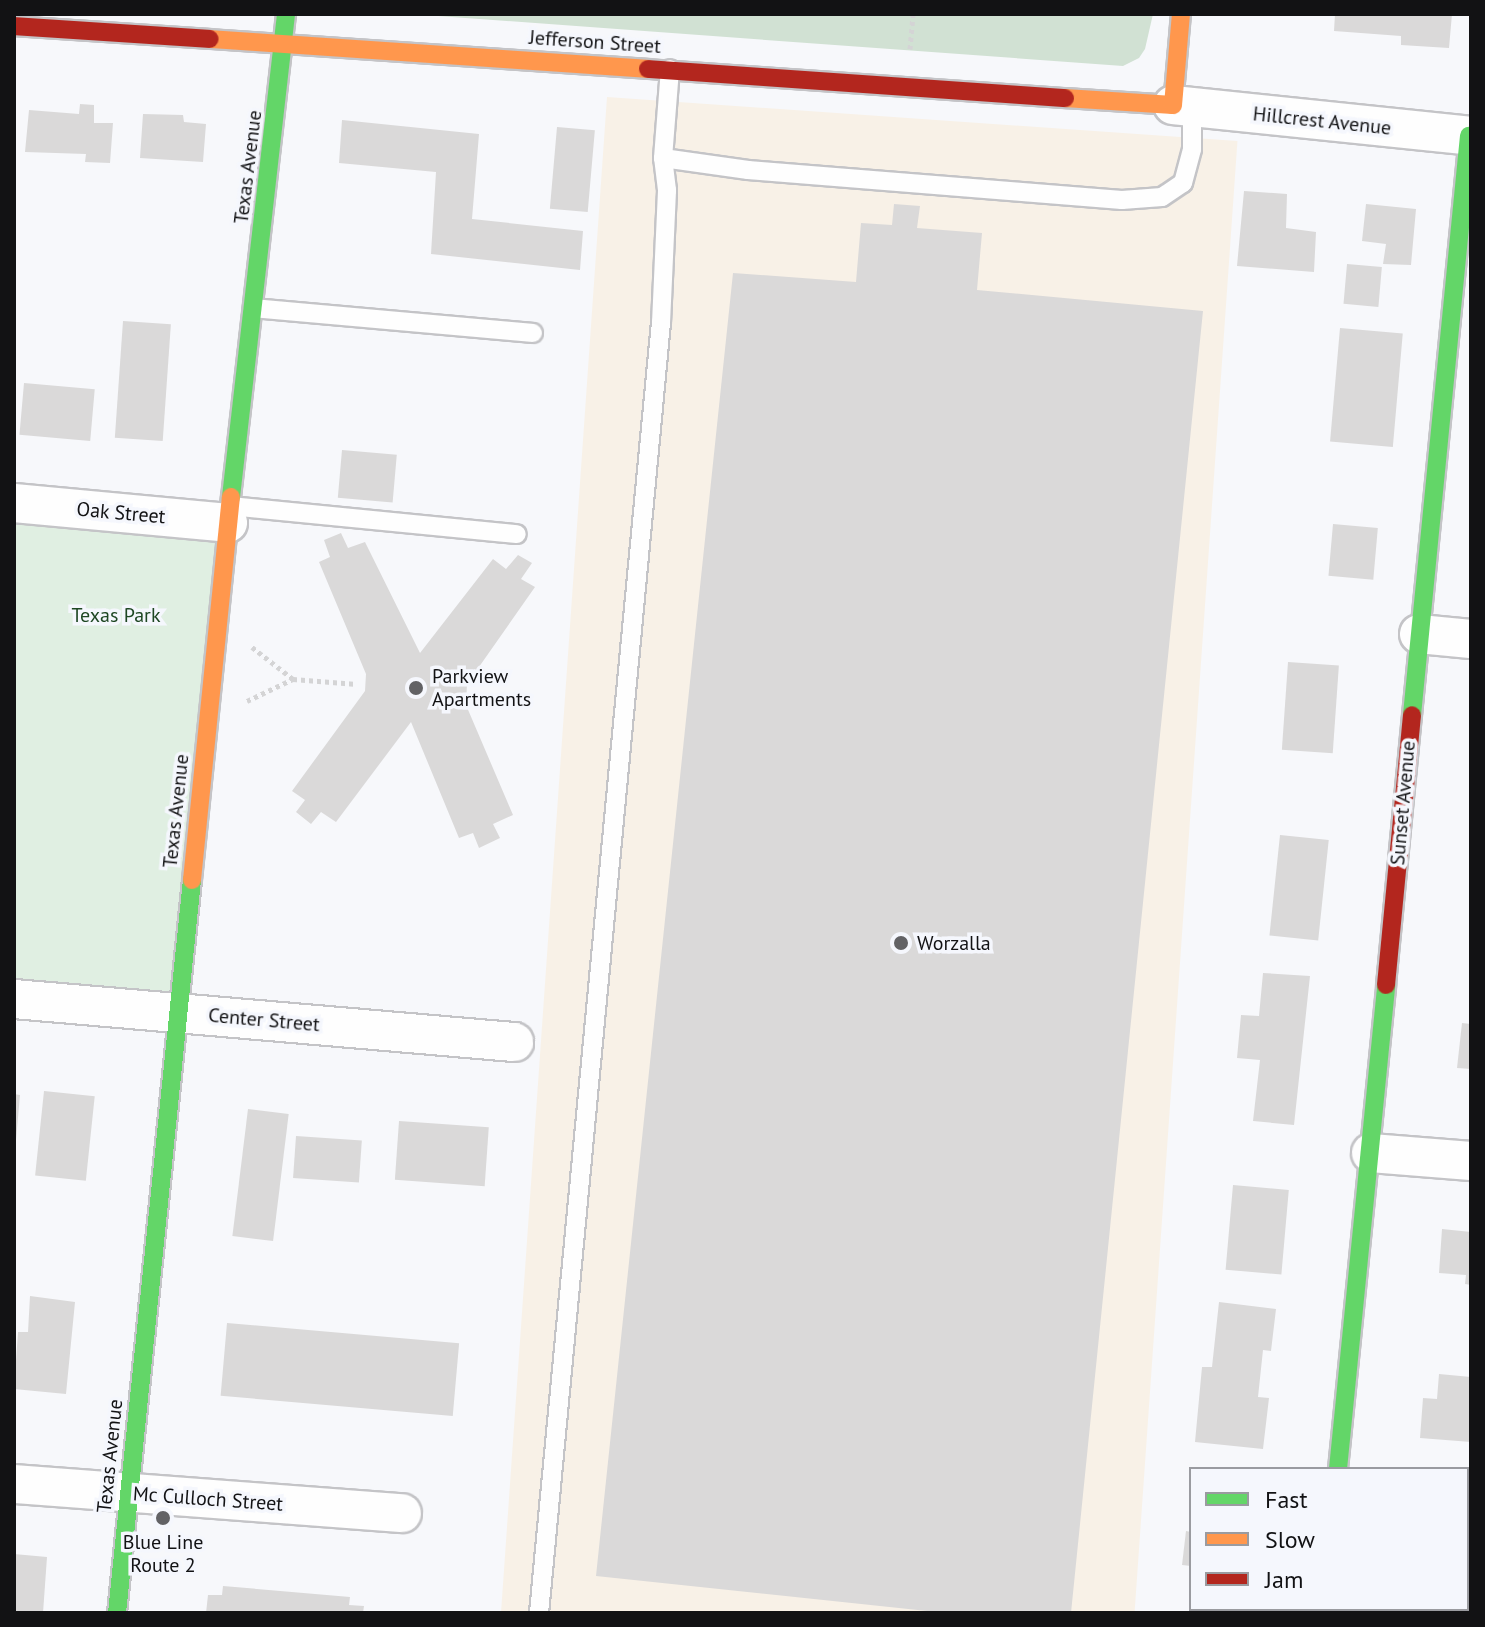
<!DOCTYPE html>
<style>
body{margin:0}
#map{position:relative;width:1485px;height:1627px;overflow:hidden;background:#f7f8fb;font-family:"PT Sans",sans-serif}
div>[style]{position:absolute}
.industrial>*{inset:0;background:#f8f1e7;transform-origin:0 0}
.green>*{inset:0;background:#e0efe2}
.forest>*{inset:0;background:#d1e1d3}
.building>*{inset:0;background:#dad9d9;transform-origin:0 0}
.path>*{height:5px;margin-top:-2.5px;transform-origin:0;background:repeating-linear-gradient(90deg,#d4d4d5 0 4px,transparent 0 8px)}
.roads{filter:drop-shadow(2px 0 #c4c4c7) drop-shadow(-2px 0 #c4c4c7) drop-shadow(0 2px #c4c4c7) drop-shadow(0 -2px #c4c4c7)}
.lane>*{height:18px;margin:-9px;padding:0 9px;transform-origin:9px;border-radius:9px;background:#fefefe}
.street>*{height:38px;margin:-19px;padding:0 19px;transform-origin:19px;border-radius:19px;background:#fefefe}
.fast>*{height:18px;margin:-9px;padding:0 9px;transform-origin:9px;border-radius:9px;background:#63d668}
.slow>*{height:18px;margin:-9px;padding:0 9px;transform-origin:9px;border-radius:9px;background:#ff974d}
.jam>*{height:18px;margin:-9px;padding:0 9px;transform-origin:9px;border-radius:9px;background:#b3261e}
.dots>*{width:22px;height:22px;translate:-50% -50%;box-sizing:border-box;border:4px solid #f5f7fd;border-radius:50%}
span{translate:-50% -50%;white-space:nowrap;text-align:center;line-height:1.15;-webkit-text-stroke:7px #f5f7fd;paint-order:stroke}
.street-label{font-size:20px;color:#121214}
.park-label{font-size:20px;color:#1e4723}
.poi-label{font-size:20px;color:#121214}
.left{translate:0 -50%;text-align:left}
.frame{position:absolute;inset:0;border:16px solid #121214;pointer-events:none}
.legend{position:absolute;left:1189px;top:1467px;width:280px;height:144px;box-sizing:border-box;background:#f5f7fd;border:2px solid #9a9ba0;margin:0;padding:10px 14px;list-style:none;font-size:24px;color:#121214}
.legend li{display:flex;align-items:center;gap:16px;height:40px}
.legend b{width:40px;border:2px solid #9a9ba0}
</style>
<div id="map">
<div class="industrial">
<i style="left:607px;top:97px;width:632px;height:1524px;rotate:4deg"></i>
</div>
<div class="green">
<i style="clip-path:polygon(14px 503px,228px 523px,178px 1012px,14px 999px)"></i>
</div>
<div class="forest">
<i style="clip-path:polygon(411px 14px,1153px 14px,1145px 49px,1139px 58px,1123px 66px)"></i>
</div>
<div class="building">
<i style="clip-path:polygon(1335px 14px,1452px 14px,1449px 48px,1401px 45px,1401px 36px,1334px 31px)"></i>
<i style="clip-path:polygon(80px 104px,94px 105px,94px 123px,113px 123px,110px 163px,85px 162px,86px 154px,25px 152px,29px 110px,79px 114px)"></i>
<i style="clip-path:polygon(143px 114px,183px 115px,184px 122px,206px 124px,203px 162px,140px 158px)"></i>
<i style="clip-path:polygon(342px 120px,479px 134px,472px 219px,583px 231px,580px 270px,431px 254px,436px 172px,339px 163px)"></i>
<i style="left:557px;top:127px;width:38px;height:82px;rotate:5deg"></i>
<i style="clip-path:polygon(1244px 191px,1287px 194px,1286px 228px,1316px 232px,1314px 272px,1237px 266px)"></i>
<i style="clip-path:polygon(894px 204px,920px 206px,917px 228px,982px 233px,977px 290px,1203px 311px,1071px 1613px,946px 1613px,596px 1576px,733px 273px,856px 282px,861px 223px,892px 225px)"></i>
<i style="clip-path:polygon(1366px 204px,1416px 209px,1411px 265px,1383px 264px,1386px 244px,1362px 241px)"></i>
<i style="left:1347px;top:264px;width:35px;height:40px;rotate:5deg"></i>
<i style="left:123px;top:321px;width:48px;height:117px;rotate:4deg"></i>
<i style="left:1340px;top:328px;width:63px;height:114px;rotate:5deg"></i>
<i style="left:24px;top:383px;width:71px;height:52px;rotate:5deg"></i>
<i style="left:342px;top:450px;width:55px;height:48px;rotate:5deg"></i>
<i style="left:1333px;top:524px;width:45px;height:52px;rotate:5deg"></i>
<i style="clip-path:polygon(341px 533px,348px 548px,365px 542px,420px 653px,493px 559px,506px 569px,518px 555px,532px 563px,521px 579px,535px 587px,467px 684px,466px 705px,513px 815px,493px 824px,500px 838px,479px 848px,473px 833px,459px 838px,411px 722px,336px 822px,321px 812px,311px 824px,296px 812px,305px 800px,292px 791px,365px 691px,366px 674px,319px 562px,330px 557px,324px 540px)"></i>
<i style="left:1288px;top:662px;width:51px;height:88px;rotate:4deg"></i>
<i style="left:1280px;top:835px;width:49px;height:101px;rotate:6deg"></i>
<i style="clip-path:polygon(1263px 973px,1310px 976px,1294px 1125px,1253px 1121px,1260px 1060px,1237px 1058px,1241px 1015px,1259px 1016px)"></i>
<i style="clip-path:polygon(1462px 1023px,1471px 1024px,1471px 1069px,1457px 1068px)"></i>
<i style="left:44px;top:1091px;width:51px;height:85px;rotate:6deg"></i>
<i style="clip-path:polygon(14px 1094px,20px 1095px,16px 1140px,14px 1140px)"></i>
<i style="left:248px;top:1109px;width:41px;height:128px;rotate:7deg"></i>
<i style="left:399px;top:1121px;width:90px;height:59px;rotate:4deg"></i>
<i style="left:296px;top:1136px;width:66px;height:42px;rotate:4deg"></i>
<i style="left:1233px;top:1185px;width:56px;height:85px;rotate:5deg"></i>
<i style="clip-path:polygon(1442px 1229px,1471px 1232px,1471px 1285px,1465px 1284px,1466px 1275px,1439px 1273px)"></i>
<i style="clip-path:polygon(30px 1296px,75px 1302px,66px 1394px,14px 1389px,18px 1332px,28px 1332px)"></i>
<i style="clip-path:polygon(1219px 1302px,1276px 1309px,1271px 1351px,1263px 1350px,1258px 1397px,1269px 1398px,1263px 1449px,1195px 1442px,1202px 1367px,1212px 1367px)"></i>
<i style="left:227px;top:1323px;width:233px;height:73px;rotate:5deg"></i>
<i style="clip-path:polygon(1439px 1374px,1471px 1377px,1471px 1442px,1420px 1438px,1423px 1398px,1437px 1399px)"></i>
<i style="clip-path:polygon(1186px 1531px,1191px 1532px,1191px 1566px,1182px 1565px)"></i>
<i style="left:1467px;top:1535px;width:4px;height:47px;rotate:14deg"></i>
<i style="clip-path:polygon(14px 1554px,47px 1557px,43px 1613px,14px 1613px)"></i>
<i style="clip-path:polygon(223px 1586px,350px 1597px,349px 1605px,364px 1606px,363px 1613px,206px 1613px,208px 1595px,222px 1595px)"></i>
<i style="left:1193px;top:1609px;width:46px;height:4px"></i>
</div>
<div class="path">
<i style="left:910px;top:49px;width:35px;rotate:-85deg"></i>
<i style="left:252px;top:647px;width:52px;rotate:38deg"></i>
<i style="left:293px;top:679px;width:64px;rotate:4.5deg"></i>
<i style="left:247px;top:701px;width:51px;rotate:-25.6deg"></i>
</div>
<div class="roads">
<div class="lane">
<i style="left:663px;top:158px;width:86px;rotate:8deg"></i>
<i style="left:748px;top:170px;width:375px;rotate:4.6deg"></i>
<i style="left:1122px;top:200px;width:40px;rotate:-4.3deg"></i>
<i style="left:1162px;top:197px;width:25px;rotate:-34deg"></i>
<i style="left:1183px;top:183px;width:35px;rotate:-75deg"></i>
<i style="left:1192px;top:149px;width:42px;rotate:-90deg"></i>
<i style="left:253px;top:308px;width:281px;rotate:5.1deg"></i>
<i style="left:230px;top:506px;width:288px;rotate:5.6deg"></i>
<i style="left:539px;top:1613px;width:1296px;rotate:-84.6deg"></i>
<i style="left:661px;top:323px;width:133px;rotate:-87.4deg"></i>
<i style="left:667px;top:190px;width:32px;rotate:-97deg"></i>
<i style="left:663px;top:158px;width:89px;rotate:-85.5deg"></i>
</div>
<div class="street">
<i style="left:1173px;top:105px;width:300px;rotate:5.9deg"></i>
<i style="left:14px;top:503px;width:215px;rotate:5.3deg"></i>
<i style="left:1419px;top:634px;width:52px;rotate:5.5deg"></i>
<i style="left:14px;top:999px;width:502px;rotate:4.92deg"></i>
<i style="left:1371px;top:1153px;width:100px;rotate:4.6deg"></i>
<i style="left:14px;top:1484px;width:389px;rotate:4.3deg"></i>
<i style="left:1322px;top:1613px;width:4px;rotate:-76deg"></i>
</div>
<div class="fast">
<i style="left:231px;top:497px;width:486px;rotate:-83.5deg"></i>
<i style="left:1412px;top:715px;width:582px;rotate:-84.38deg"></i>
<i style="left:1338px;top:1469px;width:486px;rotate:-84.3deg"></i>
<i style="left:117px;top:1613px;width:737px;rotate:-84.16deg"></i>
</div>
<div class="slow">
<i style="left:210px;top:39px;width:439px;rotate:3.9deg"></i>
<i style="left:1065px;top:98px;width:108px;rotate:3.7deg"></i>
<i style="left:1173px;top:105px;width:91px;rotate:-85deg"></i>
<i style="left:192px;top:880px;width:385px;rotate:-84.2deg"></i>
</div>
<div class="jam">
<i style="left:14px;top:26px;width:196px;rotate:3.8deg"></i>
<i style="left:648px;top:69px;width:418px;rotate:4deg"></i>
<i style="left:1386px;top:985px;width:271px;rotate:-84.5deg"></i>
</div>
</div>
<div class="dots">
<i style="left:416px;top:688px;background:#626265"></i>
<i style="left:901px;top:943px;background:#626265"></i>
<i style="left:163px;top:1518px;background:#626265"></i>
</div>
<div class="street-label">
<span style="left:595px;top:42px;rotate:4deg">Jefferson Street</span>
<span style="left:1322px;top:121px;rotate:6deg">Hillcrest Avenue</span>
<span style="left:248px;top:167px;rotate:-83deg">Texas Avenue</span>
<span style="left:121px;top:513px;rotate:5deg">Oak Street</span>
<span style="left:1403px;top:803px;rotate:-85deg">Sunset Avenue</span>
<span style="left:176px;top:811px;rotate:-84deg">Texas Avenue</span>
<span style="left:264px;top:1020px;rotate:5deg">Center Street</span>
<span style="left:110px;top:1456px;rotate:-84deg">Texas Avenue</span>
<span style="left:208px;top:1499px;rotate:4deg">Mc Culloch Street</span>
</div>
<div class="park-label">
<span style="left:116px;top:615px">Texas Park</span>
</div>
<div class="poi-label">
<span class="left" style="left:432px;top:688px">Parkview<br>Apartments</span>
<span class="left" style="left:917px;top:943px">Worzalla</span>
<span style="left:163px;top:1554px">Blue Line<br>Route 2</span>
</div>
<div class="frame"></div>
<ul class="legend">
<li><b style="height:10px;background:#63d668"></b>Fast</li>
<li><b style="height:10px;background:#ff974d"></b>Slow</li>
<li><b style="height:10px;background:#b3261e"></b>Jam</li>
</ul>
</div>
